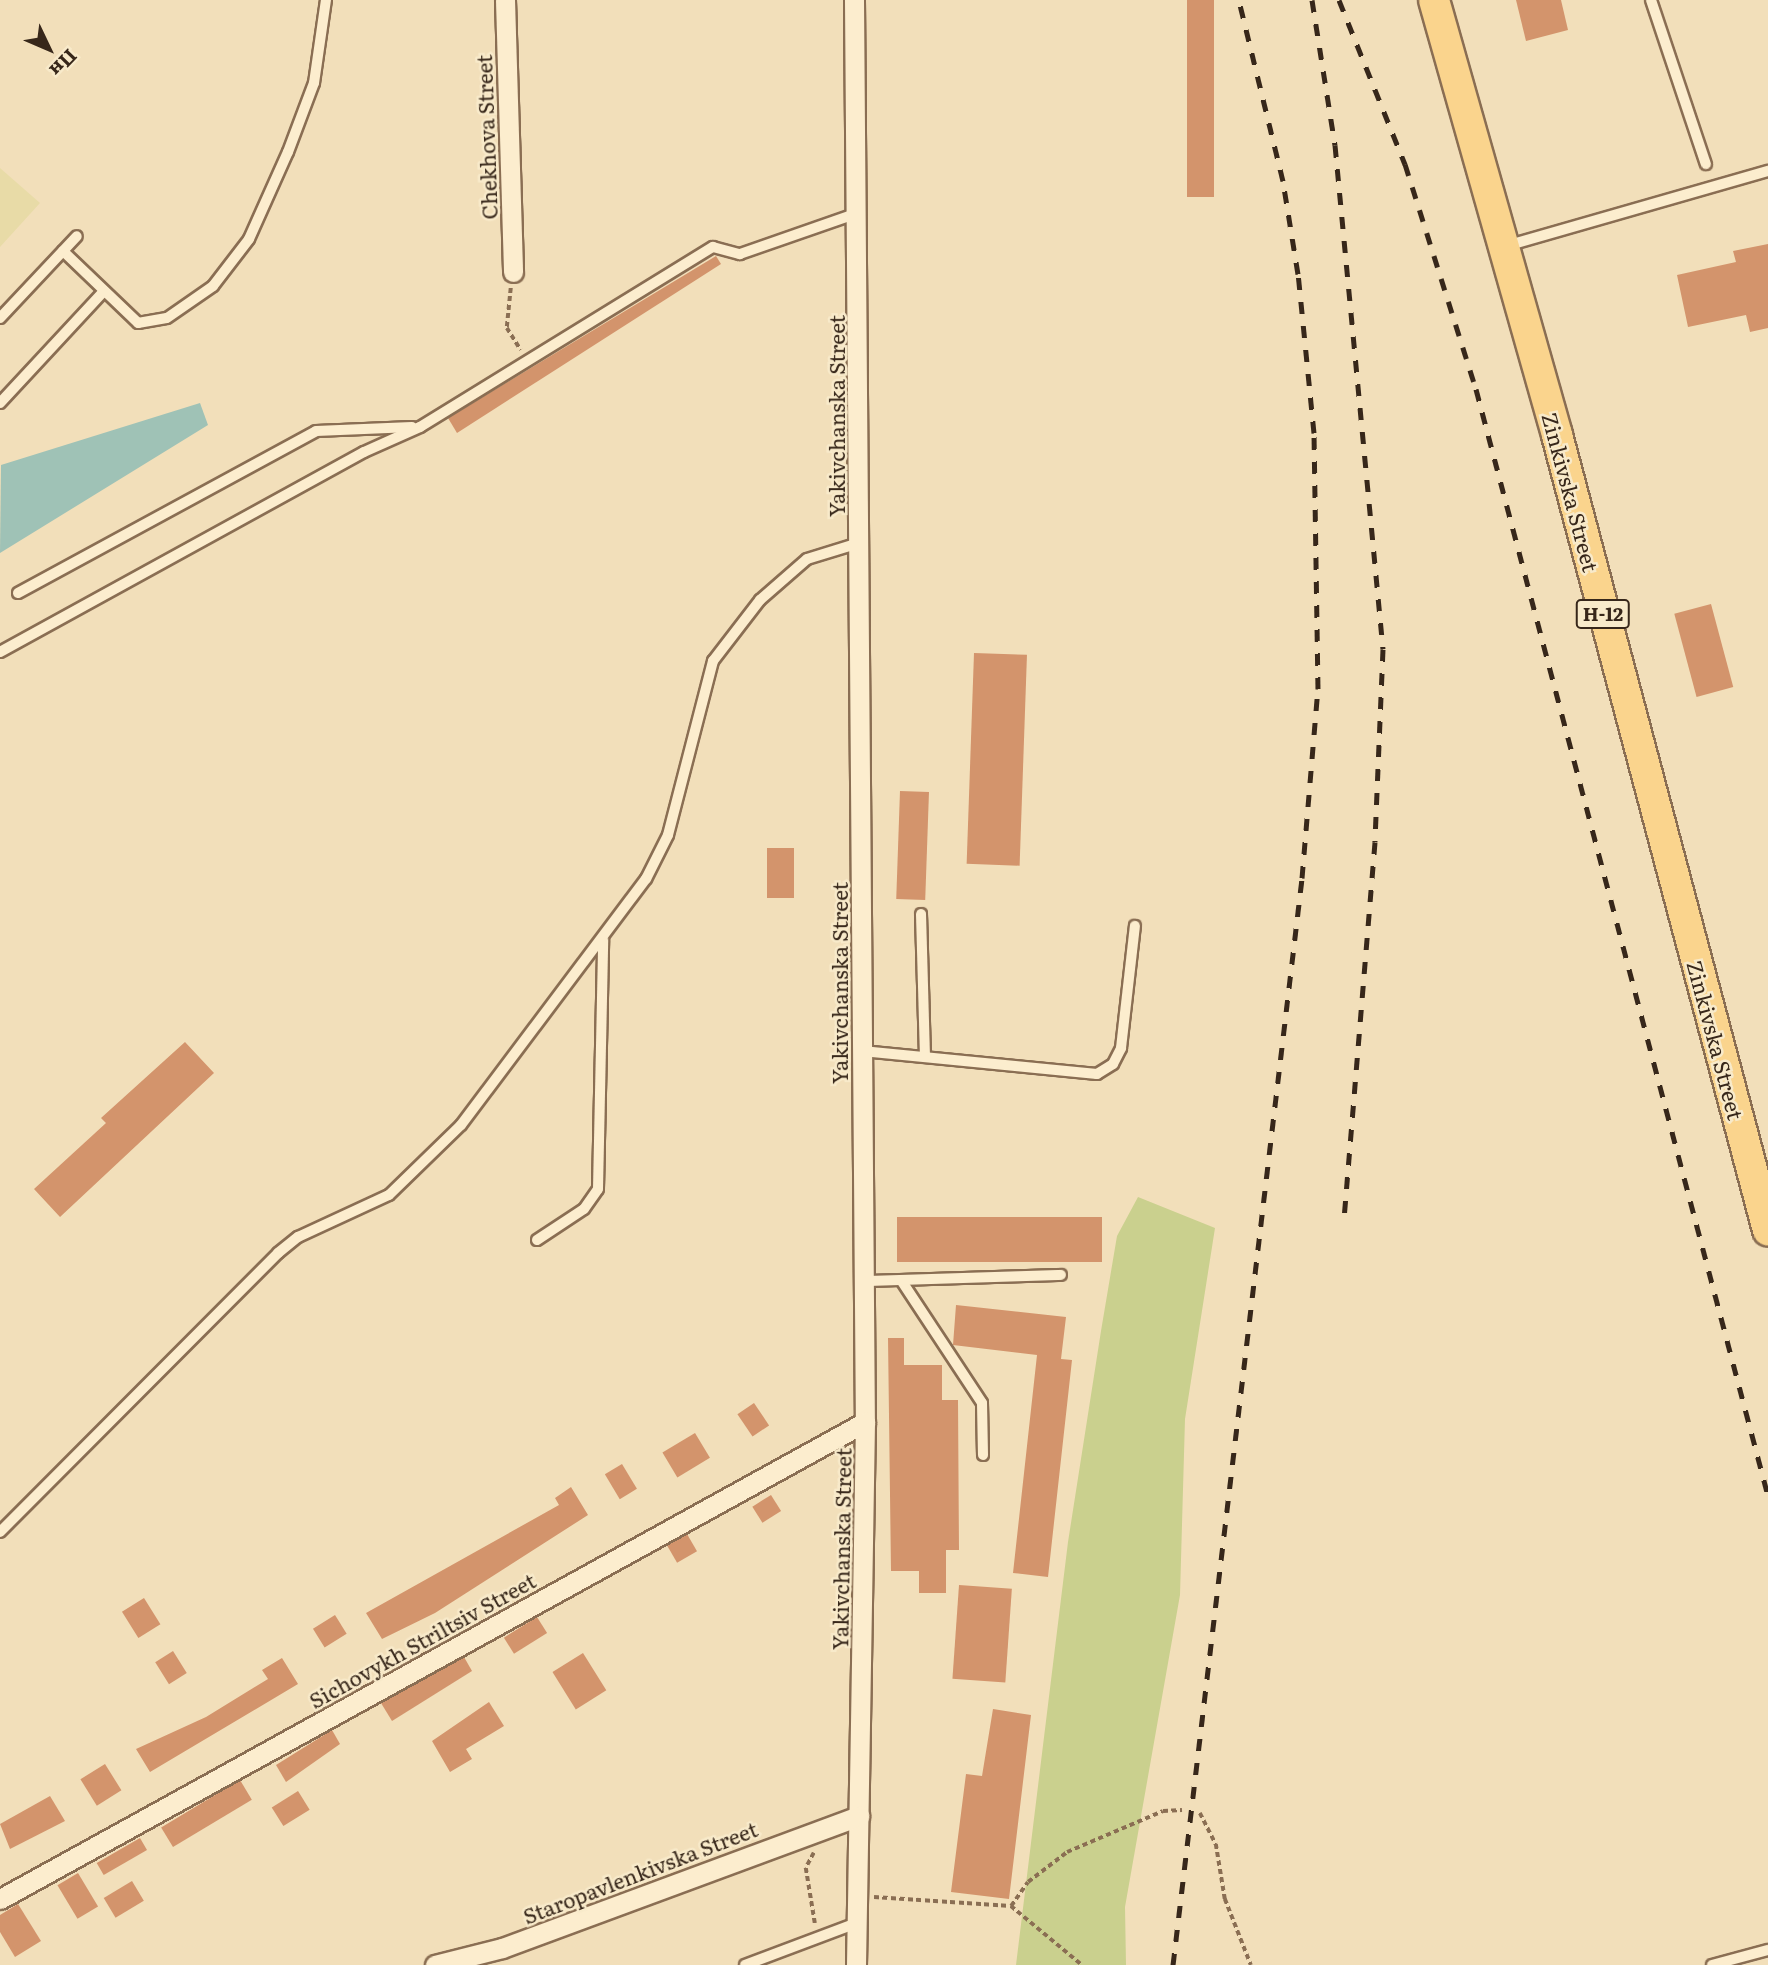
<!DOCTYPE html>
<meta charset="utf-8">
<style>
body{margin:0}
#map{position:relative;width:1768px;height:1965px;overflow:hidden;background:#f2dfba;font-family:Literata,serif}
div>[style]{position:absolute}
.farmland>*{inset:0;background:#e8dba7}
.green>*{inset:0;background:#cad08e}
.water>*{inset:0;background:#9fc2b6}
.building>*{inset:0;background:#d3946c;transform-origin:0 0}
.path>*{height:3.5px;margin-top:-1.75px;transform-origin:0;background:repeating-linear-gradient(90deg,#8a6e53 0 5px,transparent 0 8.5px)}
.roads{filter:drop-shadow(2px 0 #8a6e53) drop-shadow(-2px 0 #8a6e53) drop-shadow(0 2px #8a6e53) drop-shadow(0 -2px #8a6e53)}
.lane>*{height:10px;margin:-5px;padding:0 5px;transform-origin:5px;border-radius:5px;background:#fcedce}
.street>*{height:19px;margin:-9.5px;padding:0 9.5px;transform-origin:9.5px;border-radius:9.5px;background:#fcedce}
.primary>*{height:30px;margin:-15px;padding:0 15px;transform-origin:15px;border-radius:15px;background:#fad48d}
.rail>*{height:5px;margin-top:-2.5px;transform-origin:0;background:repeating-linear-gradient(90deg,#37271a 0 12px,transparent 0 24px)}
span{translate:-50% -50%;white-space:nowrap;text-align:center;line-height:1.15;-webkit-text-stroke:5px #f8eaca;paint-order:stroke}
.shield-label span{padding:2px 5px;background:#f8eaca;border:2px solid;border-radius:5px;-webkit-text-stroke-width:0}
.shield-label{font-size:19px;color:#37271a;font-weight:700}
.street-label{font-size:21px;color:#37271a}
.north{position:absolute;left:14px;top:14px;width:70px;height:70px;-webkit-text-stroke:5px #f8eaca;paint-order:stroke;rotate:134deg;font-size:19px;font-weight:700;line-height:28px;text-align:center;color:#37271a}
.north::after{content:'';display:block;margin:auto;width:24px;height:32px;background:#37271a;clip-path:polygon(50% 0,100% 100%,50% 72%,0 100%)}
</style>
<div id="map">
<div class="farmland">
<i style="clip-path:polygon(0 168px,40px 203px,0 247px)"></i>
</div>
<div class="green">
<i style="clip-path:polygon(1138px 1197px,1215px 1228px,1185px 1419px,1180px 1595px,1125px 1907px,1126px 1965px,1016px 1965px,1068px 1542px,1101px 1331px,1117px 1236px)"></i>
</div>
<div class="water">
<i style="clip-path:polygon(200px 403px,208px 425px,0 553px,1px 465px)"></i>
</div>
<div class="building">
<i style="left:1187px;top:0;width:27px;height:197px"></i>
<i style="clip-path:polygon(1516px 0,1561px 0,1568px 30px,1526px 41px)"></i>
<i style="clip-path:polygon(1768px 244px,1768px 328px,1750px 332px,1746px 315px,1688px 327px,1677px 275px,1736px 262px,1733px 251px)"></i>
<i style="clip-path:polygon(716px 256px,721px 264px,457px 433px,448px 418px)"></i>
<i style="left:1711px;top:604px;width:86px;height:38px;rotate:75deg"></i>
<i style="left:974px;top:653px;width:53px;height:211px;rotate:2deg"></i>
<i style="left:900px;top:791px;width:29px;height:108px;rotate:2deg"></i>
<i style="left:767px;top:848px;width:27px;height:50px"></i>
<i style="clip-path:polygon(185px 1042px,214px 1073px,60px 1217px,34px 1189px,106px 1123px,101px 1118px)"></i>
<i style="left:897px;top:1217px;width:205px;height:45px"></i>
<i style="clip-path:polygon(956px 1305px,1066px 1317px,1061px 1359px,1072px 1360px,1048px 1577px,1013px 1573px,1037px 1355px,953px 1345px)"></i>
<i style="clip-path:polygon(888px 1338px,904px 1338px,904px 1365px,942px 1365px,942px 1400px,958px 1400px,959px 1550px,946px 1550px,946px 1593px,919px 1593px,919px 1571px,891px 1571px)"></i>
<i style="left:754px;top:1403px;width:27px;height:20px;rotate:56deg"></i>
<i style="left:695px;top:1433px;width:29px;height:38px;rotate:59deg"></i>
<i style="left:622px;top:1464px;width:29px;height:20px;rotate:59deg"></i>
<i style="clip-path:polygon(571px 1487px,588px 1515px,435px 1613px,382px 1639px,366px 1613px,559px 1505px,555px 1498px)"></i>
<i style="left:771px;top:1495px;width:19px;height:22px;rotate:58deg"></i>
<i style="left:687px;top:1534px;width:20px;height:23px;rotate:60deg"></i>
<i style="left:959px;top:1585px;width:53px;height:94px;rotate:4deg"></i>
<i style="left:144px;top:1598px;width:31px;height:26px;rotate:58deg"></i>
<i style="left:335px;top:1615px;width:22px;height:26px;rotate:58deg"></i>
<i style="left:537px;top:1617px;width:19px;height:39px;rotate:58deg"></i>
<i style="left:173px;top:1651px;width:26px;height:21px;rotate:58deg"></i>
<i style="left:583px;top:1653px;width:44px;height:36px;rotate:58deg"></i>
<i style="clip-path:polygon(464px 1657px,472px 1671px,392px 1721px,381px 1703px)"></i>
<i style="clip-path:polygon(282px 1658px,298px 1684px,150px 1772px,136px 1749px,206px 1717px,268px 1679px,262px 1670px)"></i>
<i style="clip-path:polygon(489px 1702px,504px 1726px,466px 1749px,472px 1759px,450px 1772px,432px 1741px)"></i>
<i style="clip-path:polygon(993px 1709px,1031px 1715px,1009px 1899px,951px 1892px,966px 1774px,982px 1776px)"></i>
<i style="clip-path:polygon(332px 1730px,340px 1744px,286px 1782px,276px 1765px)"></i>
<i style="left:105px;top:1764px;width:31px;height:29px;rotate:58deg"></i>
<i style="left:240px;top:1780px;width:23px;height:92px;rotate:59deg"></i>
<i style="left:298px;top:1791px;width:22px;height:31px;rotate:58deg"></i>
<i style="clip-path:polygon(50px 1796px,65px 1821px,10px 1849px,0 1824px)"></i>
<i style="left:140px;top:1838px;width:14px;height:50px;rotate:60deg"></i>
<i style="left:78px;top:1873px;width:39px;height:24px;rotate:59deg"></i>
<i style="left:132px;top:1881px;width:23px;height:33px;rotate:59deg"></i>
<i style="clip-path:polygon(18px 1904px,41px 1941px,15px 1957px,0 1932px,0 1915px)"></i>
</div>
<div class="path">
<i style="left:511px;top:288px;width:40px;rotate:95.7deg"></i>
<i style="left:507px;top:328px;width:26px;rotate:58deg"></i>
<i style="left:1200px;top:1813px;width:35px;rotate:63deg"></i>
<i style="left:1216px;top:1844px;width:56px;rotate:80.7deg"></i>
<i style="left:1225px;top:1899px;width:71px;rotate:68.5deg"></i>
<i style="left:814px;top:1853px;width:17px;rotate:118deg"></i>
<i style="left:806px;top:1868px;width:56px;rotate:80.7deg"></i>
<i style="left:874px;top:1897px;width:137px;rotate:3.8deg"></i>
<i style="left:1011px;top:1906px;width:29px;rotate:-55deg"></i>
<i style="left:1028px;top:1882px;width:49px;rotate:-37.6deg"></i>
<i style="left:1067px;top:1852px;width:104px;rotate:-23.1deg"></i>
<i style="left:1163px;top:1811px;width:19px;rotate:-3deg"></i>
<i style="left:1011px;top:1906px;width:92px;rotate:39.7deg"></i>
</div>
<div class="roads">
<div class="lane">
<i style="left:1651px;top:0;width:173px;rotate:71.5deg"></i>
<i style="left:1506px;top:246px;width:273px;rotate:-16deg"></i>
<i style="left:63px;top:251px;width:104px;rotate:43.8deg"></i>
<i style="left:138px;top:323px;width:29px;rotate:-10deg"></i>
<i style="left:167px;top:318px;width:56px;rotate:-34.8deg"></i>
<i style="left:213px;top:286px;width:59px;rotate:-52.5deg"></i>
<i style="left:249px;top:239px;width:95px;rotate:-65.9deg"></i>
<i style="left:288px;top:152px;width:74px;rotate:-69.4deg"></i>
<i style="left:314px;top:83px;width:84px;rotate:-81.8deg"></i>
<i style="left:0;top:318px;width:112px;rotate:-46.8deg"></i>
<i style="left:0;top:403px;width:153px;rotate:-47.1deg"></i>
<i style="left:18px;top:593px;width:339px;rotate:-28.5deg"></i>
<i style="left:316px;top:431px;width:96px;rotate:-2.4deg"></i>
<i style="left:0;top:652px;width:415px;rotate:-28.8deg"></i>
<i style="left:364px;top:452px;width:61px;rotate:-24.1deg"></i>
<i style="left:420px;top:427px;width:344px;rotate:-31.6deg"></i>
<i style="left:713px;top:247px;width:28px;rotate:15deg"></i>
<i style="left:740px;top:254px;width:125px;rotate:-19.2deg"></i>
<i style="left:921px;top:914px;width:142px;rotate:88.4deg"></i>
<i style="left:862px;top:1051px;width:236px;rotate:5.6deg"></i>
<i style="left:1097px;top:1074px;width:19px;rotate:-32deg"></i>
<i style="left:1113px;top:1064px;width:18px;rotate:-63deg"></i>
<i style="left:1121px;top:1048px;width:123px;rotate:-83.5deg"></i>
<i style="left:537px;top:1240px;width:56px;rotate:-33.4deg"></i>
<i style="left:584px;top:1209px;width:24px;rotate:-55deg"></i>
<i style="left:598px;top:1189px;width:249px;rotate:-88.8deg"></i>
<i style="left:901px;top:1280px;width:147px;rotate:56.6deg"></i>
<i style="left:982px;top:1403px;width:52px;rotate:88.9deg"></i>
<i style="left:865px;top:1281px;width:196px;rotate:-1.8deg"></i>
<i style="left:0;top:1532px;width:394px;rotate:-45.1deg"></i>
<i style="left:278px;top:1253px;width:26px;rotate:-39deg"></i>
<i style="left:298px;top:1237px;width:100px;rotate:-24.8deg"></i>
<i style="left:389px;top:1195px;width:100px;rotate:-44.2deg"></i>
<i style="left:461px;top:1125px;width:308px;rotate:-53.1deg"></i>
<i style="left:646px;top:879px;width:49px;rotate:-63.4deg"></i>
<i style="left:668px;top:835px;width:180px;rotate:-75.5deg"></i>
<i style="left:713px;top:661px;width:77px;rotate:-52.4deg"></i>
<i style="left:760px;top:600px;width:62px;rotate:-41.1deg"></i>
<i style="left:807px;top:559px;width:54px;rotate:-17.1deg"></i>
<i style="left:745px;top:1965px;width:120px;rotate:-20.6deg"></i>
<i style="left:1712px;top:1965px;width:58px;rotate:-15deg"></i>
</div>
<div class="street">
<i style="left:505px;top:0;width:272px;rotate:88.3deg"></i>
<i style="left:854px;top:0;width:1422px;rotate:89.56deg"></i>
<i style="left:865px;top:1422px;width:543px;rotate:90.95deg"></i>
<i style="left:0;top:1899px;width:988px;rotate:-28.87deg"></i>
<i style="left:435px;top:1965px;width:69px;rotate:-14.2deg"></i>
<i style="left:502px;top:1948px;width:381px;rotate:-20.3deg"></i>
</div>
<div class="primary">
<i style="left:1434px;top:0;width:452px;rotate:74.2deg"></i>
<i style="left:1557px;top:435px;width:823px;rotate:75.14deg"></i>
</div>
</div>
<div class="rail">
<i style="left:1312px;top:0;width:147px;rotate:81deg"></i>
<i style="left:1335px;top:145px;width:506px;rotate:84.56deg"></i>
<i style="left:1383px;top:649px;width:193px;rotate:92.4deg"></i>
<i style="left:1375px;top:842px;width:379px;rotate:94.7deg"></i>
<i style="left:1339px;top:0;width:177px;rotate:68.1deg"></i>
<i style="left:1405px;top:164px;width:236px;rotate:72.5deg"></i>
<i style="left:1476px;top:389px;width:1145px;rotate:75.22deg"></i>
<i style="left:1173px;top:1965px;width:1095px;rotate:-83.23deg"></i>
<i style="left:1302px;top:878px;width:190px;rotate:-85.2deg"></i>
<i style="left:1318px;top:689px;width:256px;rotate:-90.9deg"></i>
<i style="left:1314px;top:433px;width:160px;rotate:-95.7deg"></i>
<i style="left:1298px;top:274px;width:94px;rotate:-99.2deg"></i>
<i style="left:1283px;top:181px;width:186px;rotate:-103.7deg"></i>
</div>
<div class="shield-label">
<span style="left:1603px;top:614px">Н-12</span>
</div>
<div class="street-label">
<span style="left:486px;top:137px;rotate:-92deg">Chekhova Street</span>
<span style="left:836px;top:416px;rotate:-90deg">Yakivchanska Street</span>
<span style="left:1571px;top:492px;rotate:75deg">Zinkivska Street</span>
<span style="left:839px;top:983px;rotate:-90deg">Yakivchanska Street</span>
<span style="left:1716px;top:1040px;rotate:75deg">Zinkivska Street</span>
<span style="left:841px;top:1549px;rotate:-89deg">Yakivchanska Street</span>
<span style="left:422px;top:1640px;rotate:-29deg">Sichovykh Striltsiv Street</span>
<span style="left:640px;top:1872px;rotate:-21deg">Staropavlenkivska Street</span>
</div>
<div class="north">Пн</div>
</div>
